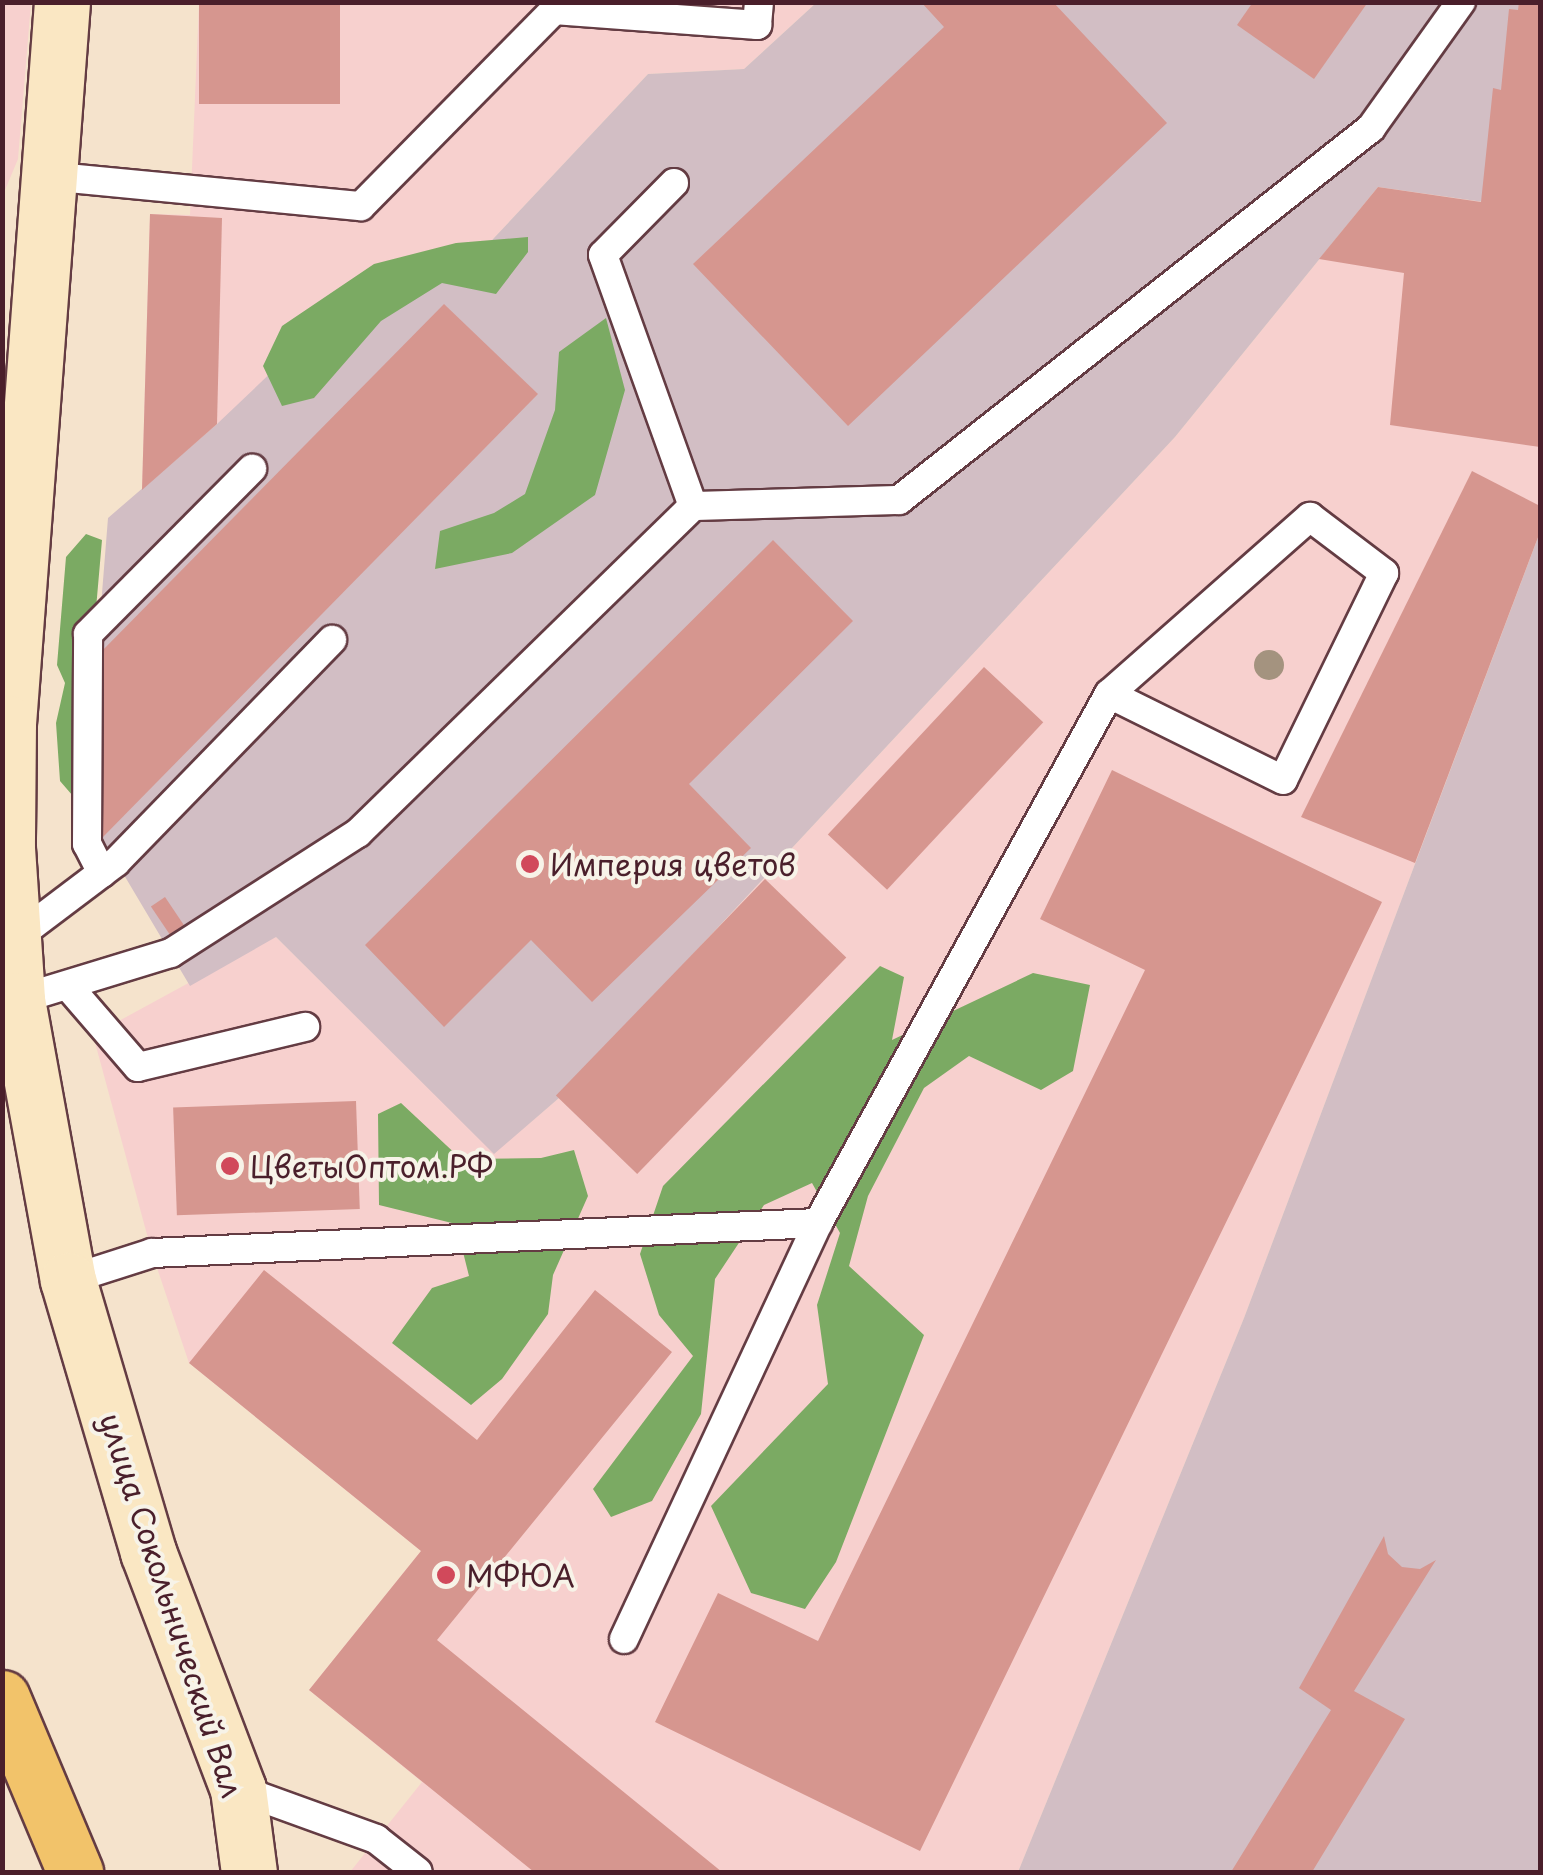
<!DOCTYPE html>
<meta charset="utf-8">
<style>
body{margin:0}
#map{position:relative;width:1543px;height:1875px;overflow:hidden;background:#f5e3cc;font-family:"Playpen Sans",sans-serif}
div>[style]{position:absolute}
.built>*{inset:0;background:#f7d0ce}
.industrial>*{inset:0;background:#d2bec4}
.forest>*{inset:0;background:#7baa63}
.building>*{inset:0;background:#d6968f;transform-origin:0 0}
.roads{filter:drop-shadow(2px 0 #643c43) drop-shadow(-2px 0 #643c43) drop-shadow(0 2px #643c43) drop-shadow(0 -2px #643c43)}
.lane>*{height:28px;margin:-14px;padding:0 14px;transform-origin:14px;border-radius:14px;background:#fff}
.secondary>*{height:55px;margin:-27.5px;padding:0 27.5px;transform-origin:27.5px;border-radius:27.5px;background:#fae7c3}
.primary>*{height:55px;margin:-27.5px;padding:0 27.5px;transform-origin:27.5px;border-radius:27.5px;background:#f2c36a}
.trees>*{width:30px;height:30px;margin:-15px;border-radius:50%;background:#a4937f}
.dots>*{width:28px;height:28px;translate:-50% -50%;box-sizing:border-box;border:5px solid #f7f3e8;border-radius:50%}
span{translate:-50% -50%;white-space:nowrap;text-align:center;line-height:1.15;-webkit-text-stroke:8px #f7f3e8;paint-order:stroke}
.poi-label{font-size:30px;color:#4a1f2b}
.left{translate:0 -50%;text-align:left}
.street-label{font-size:30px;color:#4a1f2b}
.frame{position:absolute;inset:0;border:5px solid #4a1f2b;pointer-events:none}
</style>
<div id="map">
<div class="built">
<i style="clip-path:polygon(3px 2px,31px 3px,18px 159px,3px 195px)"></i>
<i style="clip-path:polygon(199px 3px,816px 3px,744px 69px,648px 74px,477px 256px,217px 424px,142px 490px,150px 214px,190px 215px)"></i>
<i style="clip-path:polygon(1378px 187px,1540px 210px,1540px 532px,1244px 1318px,1018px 1872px,350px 1872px,422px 1782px,309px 1690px,421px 1551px,189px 1363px,152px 1253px,93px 1035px,275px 936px,494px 1153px,559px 1098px,1175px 437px)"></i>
</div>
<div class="industrial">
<i style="clip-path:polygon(816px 3px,1540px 3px,1540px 210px,1378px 187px,1175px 437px,559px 1098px,494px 1154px,276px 937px,190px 986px,102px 838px,97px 656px,108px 518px,217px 424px,361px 287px,477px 256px,648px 74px,744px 69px)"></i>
<i style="clip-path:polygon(1540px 532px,1540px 1872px,1018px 1872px,1244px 1318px)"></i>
</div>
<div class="forest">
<i style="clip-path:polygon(528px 237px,528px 252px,496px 294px,442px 283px,381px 321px,314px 398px,282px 406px,263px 366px,282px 326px,374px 264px,456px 243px)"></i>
<i style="clip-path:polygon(606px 318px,625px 390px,595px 495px,512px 553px,435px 569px,440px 531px,494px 513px,525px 494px,555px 410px,559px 352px)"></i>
<i style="clip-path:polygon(86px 534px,102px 540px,79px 803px,60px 781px,56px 723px,65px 683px,57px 665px,66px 557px)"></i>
<i style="clip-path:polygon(880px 966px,904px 977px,892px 1040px,1033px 973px,1090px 985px,1073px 1071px,1041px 1090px,969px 1056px,924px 1088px,868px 1196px,849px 1266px,924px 1335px,836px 1562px,805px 1609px,751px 1593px,711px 1506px,828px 1384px,817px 1305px,840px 1233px,812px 1183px,764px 1205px,715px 1279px,701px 1414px,652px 1501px,611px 1517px,593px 1489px,693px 1356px,659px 1315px,640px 1254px,663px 1186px)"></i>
<i style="clip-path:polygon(401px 1103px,461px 1159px,541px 1158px,574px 1150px,588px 1196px,553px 1275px,548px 1314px,502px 1379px,471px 1405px,392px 1343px,432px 1288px,469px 1276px,456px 1224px,379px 1205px,378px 1114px)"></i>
</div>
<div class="building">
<i style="left:199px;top:2px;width:141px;height:102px"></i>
<i style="clip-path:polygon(921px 2px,1053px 2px,1167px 123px,848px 426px,693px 264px,944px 27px)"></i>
<i style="clip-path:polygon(1253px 2px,1368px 2px,1314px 79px,1237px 25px)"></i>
<i style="clip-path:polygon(1519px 2px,1540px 2px,1540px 447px,1390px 425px,1404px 273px,1319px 259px,1378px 187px,1481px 202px,1493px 88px,1501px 90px,1509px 9px,1518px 10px)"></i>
<i style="clip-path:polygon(150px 214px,222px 218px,217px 424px,142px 490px)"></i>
<i style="clip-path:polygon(444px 304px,538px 394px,102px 838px,97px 656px)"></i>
<i style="clip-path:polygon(1472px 471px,1540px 506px,1540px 532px,1415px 863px,1301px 817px)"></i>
<i style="clip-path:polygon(773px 540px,853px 621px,689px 784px,751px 848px,592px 1002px,531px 940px,444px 1027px,365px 945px)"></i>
<i style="left:984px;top:667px;width:81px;height:229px;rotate:43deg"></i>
<i style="clip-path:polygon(1112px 770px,1382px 902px,920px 1851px,655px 1722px,718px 1593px,818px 1641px,1145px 970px,1040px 919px)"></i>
<i style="left:765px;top:879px;width:113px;height:301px;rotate:44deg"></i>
<i style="left:165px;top:897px;width:40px;height:17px;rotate:56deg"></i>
<i style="left:356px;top:1101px;width:108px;height:183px;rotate:88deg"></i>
<i style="clip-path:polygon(264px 1270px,477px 1440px,595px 1290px,672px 1352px,437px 1640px,722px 1872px,534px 1872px,309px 1690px,421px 1551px,189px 1363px)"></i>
<i style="clip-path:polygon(1384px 1536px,1388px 1554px,1402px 1567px,1420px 1569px,1436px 1560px,1354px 1691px,1405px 1719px,1312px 1872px,1231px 1872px,1331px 1710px,1299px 1688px)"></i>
</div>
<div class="roads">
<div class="lane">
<i style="left:47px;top:176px;width:315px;rotate:5.5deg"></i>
<i style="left:361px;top:206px;width:275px;rotate:-45.4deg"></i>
<i style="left:554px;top:10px;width:204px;rotate:4.2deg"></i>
<i style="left:757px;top:25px;width:23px;rotate:-85deg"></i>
<i style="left:674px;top:183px;width:101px;rotate:134.6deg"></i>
<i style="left:603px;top:255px;width:267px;rotate:70.3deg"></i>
<i style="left:102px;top:873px;width:33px;rotate:-117deg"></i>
<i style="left:87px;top:844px;width:210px;rotate:-89.7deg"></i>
<i style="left:88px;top:634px;width:233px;rotate:-45.2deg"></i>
<i style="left:13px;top:940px;width:129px;rotate:-37.1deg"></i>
<i style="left:116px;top:862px;width:310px;rotate:-45.8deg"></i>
<i style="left:68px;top:986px;width:107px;rotate:49.2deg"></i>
<i style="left:138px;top:1067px;width:172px;rotate:-13.5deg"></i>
<i style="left:17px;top:1000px;width:161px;rotate:-17deg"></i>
<i style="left:171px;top:953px;width:222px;rotate:-32.7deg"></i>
<i style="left:358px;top:833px;width:468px;rotate:-44.3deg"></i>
<i style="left:693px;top:506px;width:206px;rotate:-1.7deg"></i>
<i style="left:899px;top:500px;width:601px;rotate:-38.24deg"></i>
<i style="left:1371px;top:128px;width:155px;rotate:-54.5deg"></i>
<i style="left:68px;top:1280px;width:88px;rotate:-17.8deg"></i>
<i style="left:152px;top:1253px;width:667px;rotate:-2.58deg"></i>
<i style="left:624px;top:1639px;width:459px;rotate:-65deg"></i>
<i style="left:818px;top:1223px;width:604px;rotate:-61.19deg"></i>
<i style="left:1109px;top:694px;width:268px;rotate:-41.4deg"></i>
<i style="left:1310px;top:517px;width:93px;rotate:37.1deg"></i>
<i style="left:1384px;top:573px;width:230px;rotate:116deg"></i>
<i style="left:1283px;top:780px;width:194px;rotate:-153.7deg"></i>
<i style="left:238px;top:1789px;width:147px;rotate:19.9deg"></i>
<i style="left:376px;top:1839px;width:53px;rotate:38.2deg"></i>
</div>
<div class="secondary">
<i style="left:62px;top:2px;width:723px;rotate:94.28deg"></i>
<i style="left:8px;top:723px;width:125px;rotate:90.5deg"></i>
<i style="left:7px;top:848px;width:152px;rotate:86.2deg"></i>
<i style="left:17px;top:1000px;width:285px;rotate:79.7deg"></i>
<i style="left:68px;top:1280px;width:284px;rotate:73.6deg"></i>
<i style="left:148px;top:1552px;width:254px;rotate:69.2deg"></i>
<i style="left:238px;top:1789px;width:84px;rotate:82.5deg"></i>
</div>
<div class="primary">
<i style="left:2px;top:1698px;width:189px;rotate:67.2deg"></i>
</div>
</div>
<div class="trees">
<i style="left:1269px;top:665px"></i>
</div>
<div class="dots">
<i style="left:530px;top:864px;background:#d1495b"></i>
<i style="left:230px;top:1166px;background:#d1495b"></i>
<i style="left:446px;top:1575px;background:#d1495b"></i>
</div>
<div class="poi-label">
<span class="left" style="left:550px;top:864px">Империя цветов</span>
<span class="left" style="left:250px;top:1166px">ЦветыОптом.РФ</span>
<span class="left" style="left:466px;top:1575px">МФЮА</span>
</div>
<div class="street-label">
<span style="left:172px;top:1605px;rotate:72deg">улица Сокольнический Вал</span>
</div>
<div class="frame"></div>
</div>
